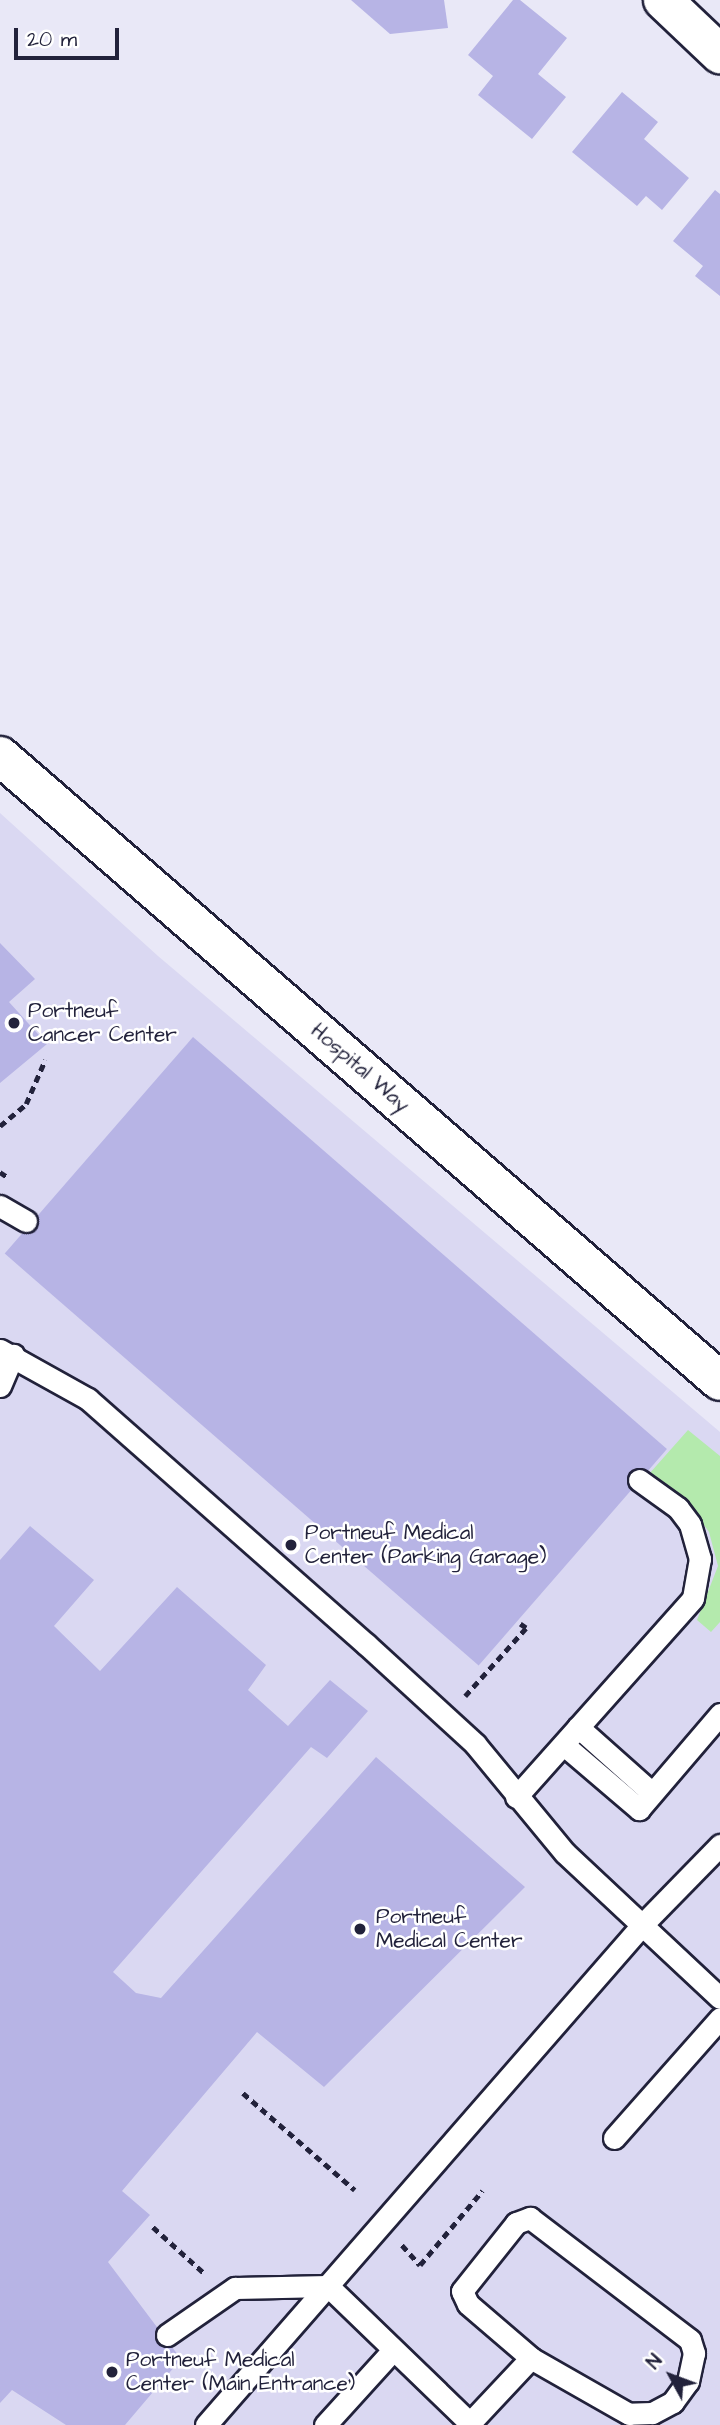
<!DOCTYPE html>
<style>
body{margin:0}
#map{position:relative;width:720px;height:2425px;overflow:hidden;background:#e9e8f7;font-family:"Architects Daughter",sans-serif}
div>[style]{position:absolute}
.built>*{inset:0;background:#dad8f2}
.green>*{inset:0;background:#b4eaad}
.building>*{inset:0;background:#b7b4e5;transform-origin:0 0}
.path>*{height:4.5px;margin-top:-2.25px;transform-origin:0;background:repeating-linear-gradient(90deg,#22223b 0 7px,transparent 0 12px)}
.roads{filter:drop-shadow(2px 0 #22223b) drop-shadow(-2px 0 #22223b) drop-shadow(0 2px #22223b) drop-shadow(0 -2px #22223b)}
.lane>*{height:21px;margin:-10.5px;padding:0 10.5px;transform-origin:10.5px;border-radius:10.5px;background:#fff}
.street>*{height:38px;margin:-19px;padding:0 19px;transform-origin:19px;border-radius:19px;background:#fff}
.secondary>*{height:38px;margin:-19px;padding:0 19px;transform-origin:19px;border-radius:19px;background:#fff}
.dots>*{width:19px;height:19px;translate:-50% -50%;box-sizing:border-box;border:4px solid #fff;border-radius:50%}
span{translate:-50% -50%;white-space:nowrap;text-align:center;line-height:1.15;-webkit-text-stroke:5px #fff;paint-order:stroke}
.poi-label{font-size:21px;color:#22223b}
.left{translate:0 -50%;text-align:left}
.street-label{font-size:21px;color:#22223b}
.north{position:absolute;left:636px;top:2341px;width:70px;height:70px;-webkit-text-stroke:5px #fff;paint-order:stroke;rotate:311deg;font-size:19px;font-weight:700;line-height:28px;text-align:center;color:#22223b}
.north::after{content:'';display:block;margin:auto;width:24px;height:32px;background:#22223b;clip-path:polygon(50% 0,100% 100%,50% 72%,0 100%)}
.scale{position:absolute;left:14px;top:28px;width:105px;height:32px;box-sizing:border-box;border:4px solid #22223b;border-top:0;padding-left:9px;font-size:21px;line-height:24px;white-space:nowrap;color:#22223b;-webkit-text-stroke:5px #fff;paint-order:stroke}
</style>
<div id="map">
<div class="built">
<i style="clip-path:polygon(0 813px,158px 956px,720px 1432px,720px 2425px,0 2425px)"></i>
</div>
<div class="green">
<i style="clip-path:polygon(688px 1430px,720px 1456px,720px 1622px,711px 1632px,697px 1620px,718px 1566px,709px 1532px,695px 1513px,649px 1474px)"></i>
</div>
<div class="building">
<i style="clip-path:polygon(351px 0,444px 0,448px 28px,390px 34px)"></i>
<i style="clip-path:polygon(513px 0,520px 0,567px 38px,538px 74px,566px 97px,532px 139px,478px 95px,493px 76px,468px 55px)"></i>
<i style="clip-path:polygon(622px 92px,658px 122px,644px 139px,689px 178px,662px 210px,646px 196px,637px 206px,572px 152px)"></i>
<i style="clip-path:polygon(715px 190px,720px 194px,720px 296px,695px 276px,703px 266px,673px 241px)"></i>
<i style="clip-path:polygon(0 943px,35px 979px,9px 1002px,47px 1044px,0 1083px)"></i>
<i style="left:193px;top:1037px;width:628px;height:287px;rotate:41deg"></i>
<i style="clip-path:polygon(30px 1526px,94px 1580px,54px 1626px,100px 1671px,177px 1587px,266px 1665px,248px 1690px,288px 1726px,330px 1680px,368px 1711px,327px 1758px,311px 1747px,113px 1972px,136px 1993px,161px 1998px,376px 1757px,525px 1887px,324px 2087px,257px 2032px,122px 2191px,150px 2215px,108px 2262px,181px 2359px,125px 2425px,66px 2425px,12px 2390px,0 2403px,0 1560px)"></i>
</div>
<div class="path">
<i style="left:0;top:1126px;width:34px;rotate:-40deg"></i>
<i style="left:26px;top:1104px;width:48px;rotate:-66.6deg"></i>
<i style="left:0;top:1172px;width:11px;rotate:34deg"></i>
<i style="left:465px;top:1696px;width:91px;rotate:-48.1deg"></i>
<i style="left:526px;top:1628px;width:7px;rotate:-146deg"></i>
<i style="left:243px;top:2093px;width:148px;rotate:40.9deg"></i>
<i style="left:153px;top:2227px;width:69px;rotate:42deg"></i>
<i style="left:402px;top:2245px;width:27px;rotate:48deg"></i>
<i style="left:420px;top:2265px;width:97px;rotate:-50deg"></i>
</div>
<div class="roads">
<div class="lane">
<i style="left:0;top:1206px;width:30px;rotate:30deg"></i>
<i style="left:0;top:1350px;width:101px;rotate:29.1deg"></i>
<i style="left:88px;top:1399px;width:371px;rotate:41.4deg"></i>
<i style="left:366px;top:1644px;width:148px;rotate:42.5deg"></i>
<i style="left:475px;top:1744px;width:141px;rotate:50.5deg"></i>
<i style="left:565px;top:1853px;width:212px;rotate:43.1deg"></i>
<i style="left:0;top:1386px;width:34px;rotate:-67deg"></i>
<i style="left:578px;top:1727px;width:99px;rotate:41.7deg"></i>
<i style="left:564px;top:1745px;width:99px;rotate:40.5deg"></i>
<i style="left:639px;top:1809px;width:125px;rotate:-49.5deg"></i>
<i style="left:516px;top:1797px;width:266px;rotate:-48.3deg"></i>
<i style="left:693px;top:1598px;width:40px;rotate:-80deg"></i>
<i style="left:700px;top:1559px;width:36px;rotate:-106deg"></i>
<i style="left:690px;top:1524px;width:20px;rotate:-127deg"></i>
<i style="left:678px;top:1508px;width:48px;rotate:-144.3deg"></i>
<i style="left:614px;top:2138px;width:160px;rotate:-48.5deg"></i>
<i style="left:167px;top:2335px;width:83px;rotate:-34.7deg"></i>
<i style="left:235px;top:2288px;width:93px;rotate:-1.2deg"></i>
<i style="left:328px;top:2286px;width:200px;rotate:44deg"></i>
<i style="left:206px;top:2425px;width:663px;rotate:-48.91deg"></i>
<i style="left:642px;top:1925px;width:112px;rotate:-45.7deg"></i>
<i style="left:325px;top:2425px;width:101px;rotate:-47.8deg"></i>
<i style="left:468px;top:2425px;width:92px;rotate:-46.8deg"></i>
<i style="left:531px;top:2358px;width:83px;rotate:-139.4deg"></i>
<i style="left:468px;top:2304px;width:14px;rotate:-115deg"></i>
<i style="left:462px;top:2291px;width:87px;rotate:-51.5deg"></i>
<i style="left:516px;top:2223px;width:15px;rotate:-20deg"></i>
<i style="left:530px;top:2218px;width:201px;rotate:37.3deg"></i>
<i style="left:690px;top:2340px;width:14px;rotate:73deg"></i>
<i style="left:694px;top:2353px;width:29px;rotate:102deg"></i>
<i style="left:688px;top:2381px;width:26px;rotate:126deg"></i>
<i style="left:673px;top:2402px;width:24px;rotate:152deg"></i>
<i style="left:652px;top:2413px;width:23px;rotate:178deg"></i>
<i style="left:629px;top:2414px;width:113px;rotate:-150.3deg"></i>
</div>
<div class="street">
<i style="left:663px;top:0;width:79px;rotate:43.5deg"></i>
</div>
<div class="secondary">
<i style="left:0;top:756px;width:953px;rotate:40.96deg"></i>
</div>
</div>
<div class="dots">
<i style="left:14px;top:1023px;background:#22223b"></i>
<i style="left:291px;top:1545px;background:#22223b"></i>
<i style="left:360px;top:1929px;background:#22223b"></i>
<i style="left:112px;top:2372px;background:#22223b"></i>
</div>
<div class="poi-label">
<span class="left" style="left:28px;top:1023px">Portneuf<br>Cancer Center</span>
<span class="left" style="left:305px;top:1545px">Portneuf Medical<br>Center (Parking Garage)</span>
<span class="left" style="left:376px;top:1929px">Portneuf<br>Medical Center</span>
<span class="left" style="left:126px;top:2372px">Portneuf Medical<br>Center (Main Entrance)</span>
</div>
<div class="street-label">
<span style="left:360px;top:1068px;rotate:41deg">Hospital Way</span>
</div>
<div class="north">N</div>
<div class="scale">20 m</div>
</div>
